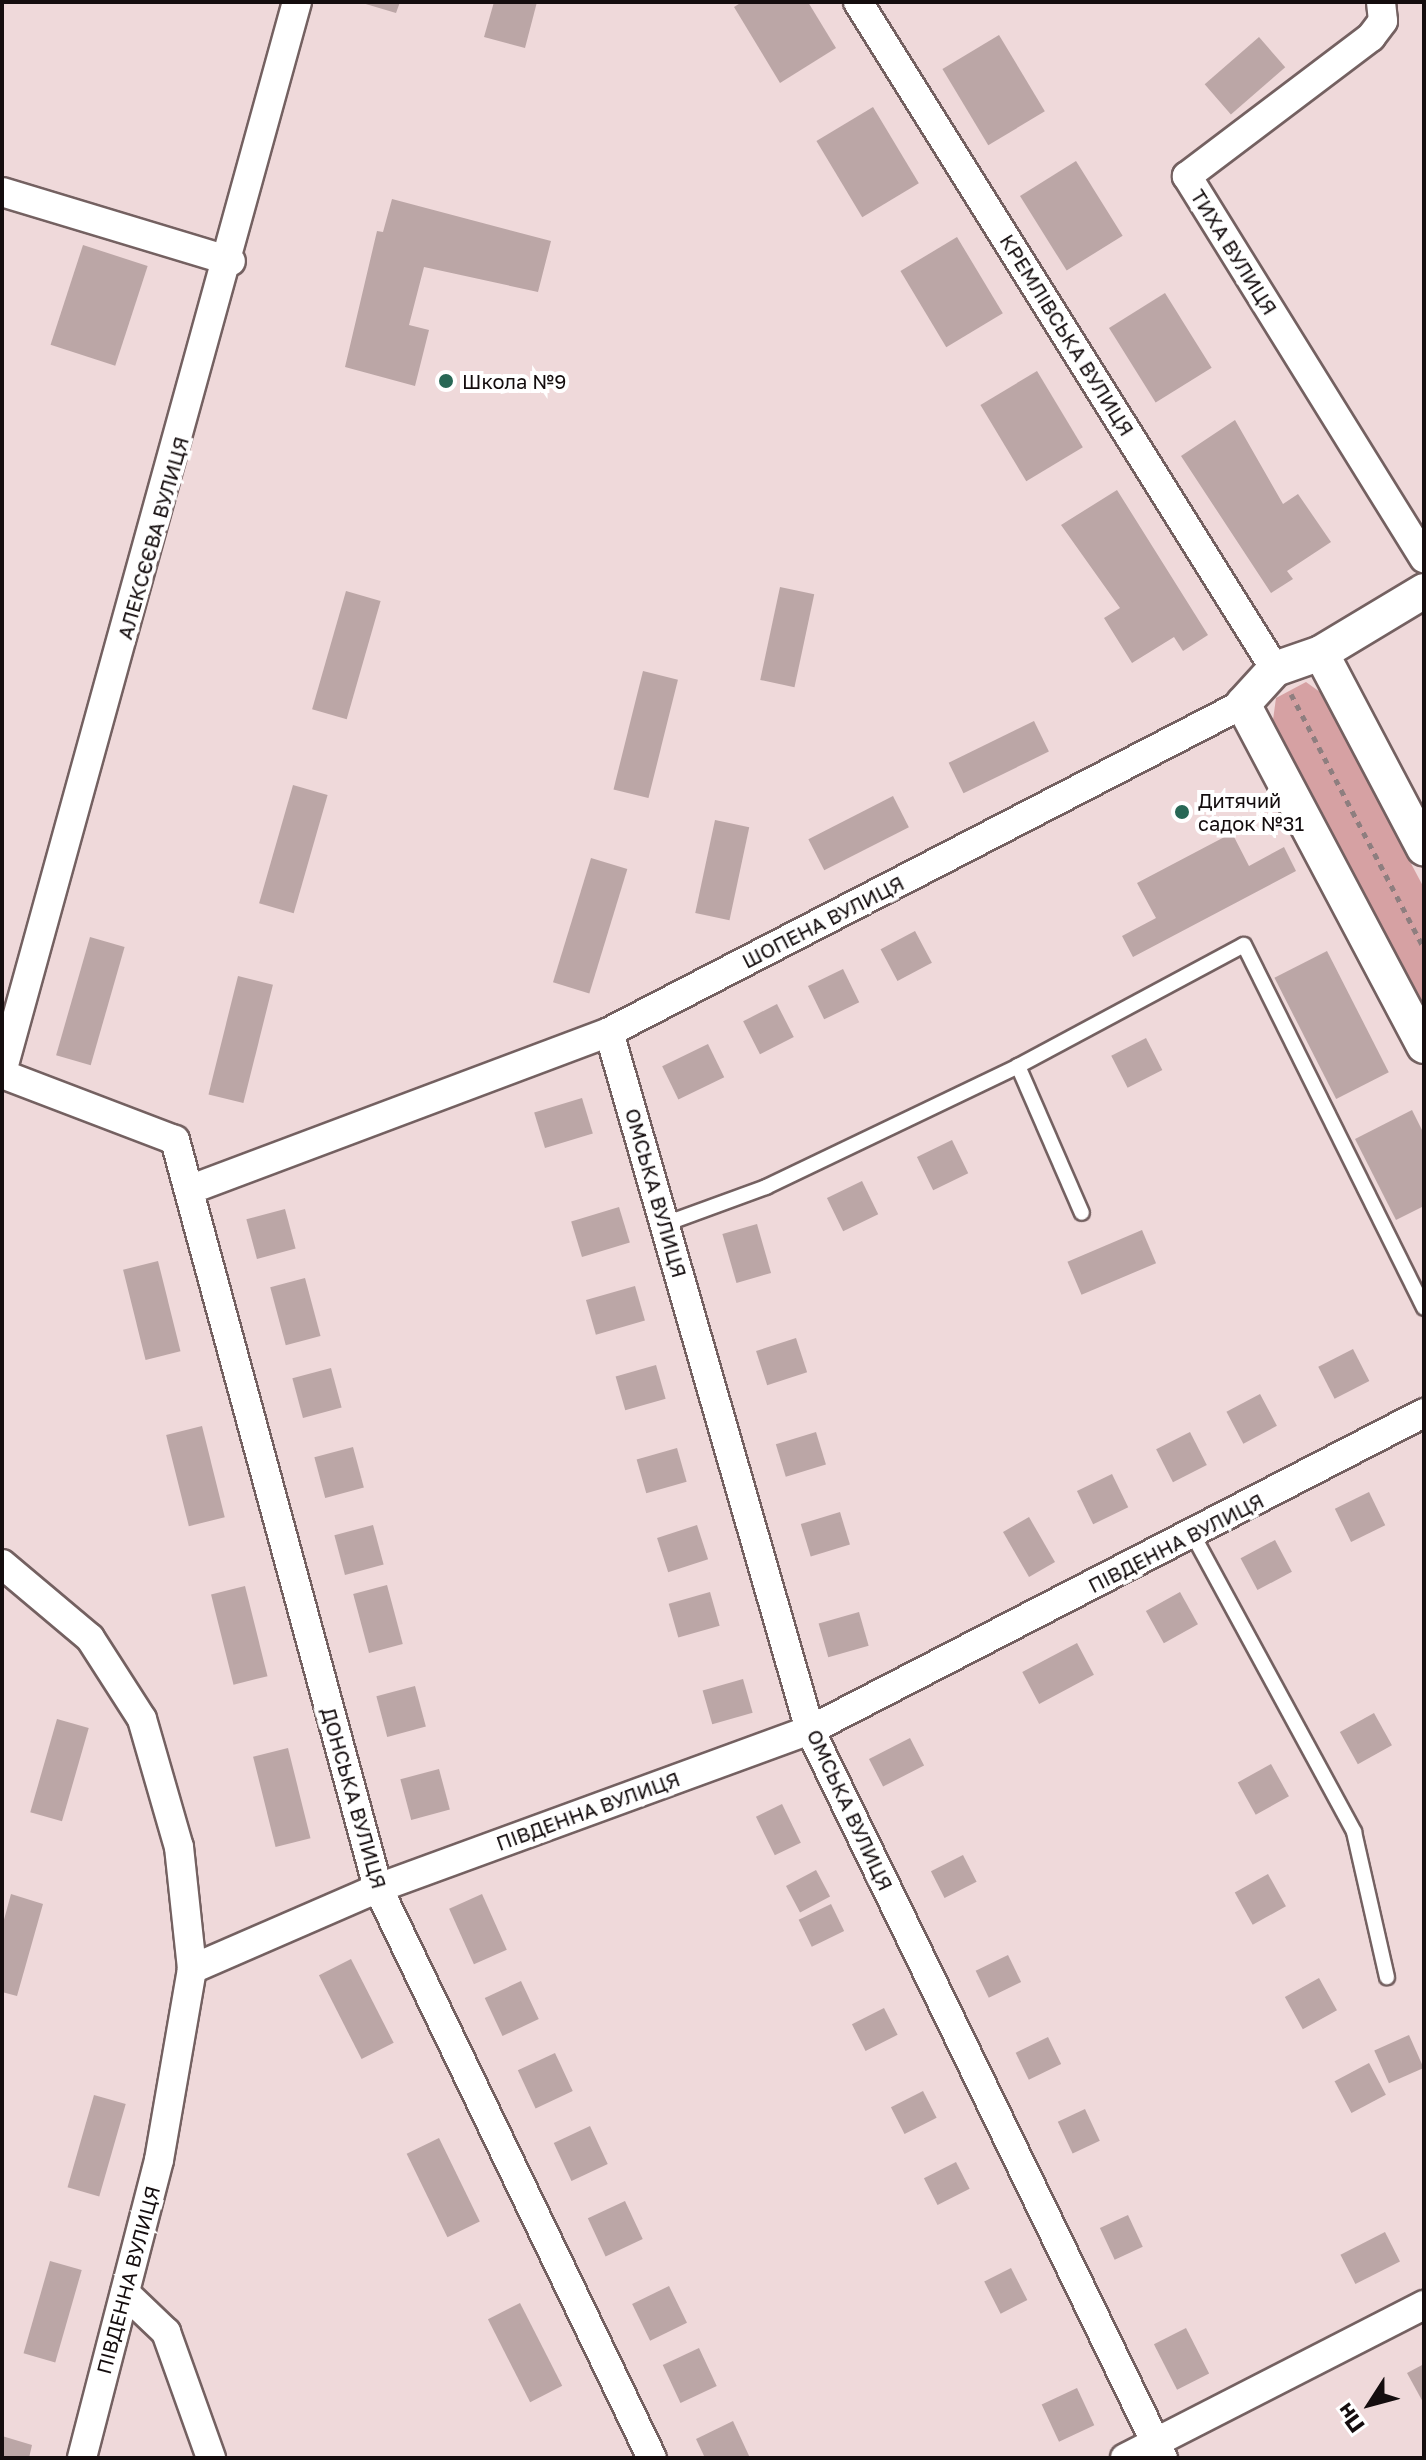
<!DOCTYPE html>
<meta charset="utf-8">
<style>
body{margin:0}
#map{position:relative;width:1426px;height:2460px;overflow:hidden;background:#efd9da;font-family:"Golos Text",sans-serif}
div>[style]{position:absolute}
.green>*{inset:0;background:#d6a1a3}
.building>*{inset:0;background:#bba6a6;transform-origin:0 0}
.path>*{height:5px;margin-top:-2.5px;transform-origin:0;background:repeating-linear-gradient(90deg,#8e7e7f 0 6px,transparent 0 12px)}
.roads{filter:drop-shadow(2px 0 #746161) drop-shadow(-2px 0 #746161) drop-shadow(0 2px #746161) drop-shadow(0 -2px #746161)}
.service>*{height:14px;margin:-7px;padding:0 7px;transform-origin:7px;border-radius:7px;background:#fff}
.minor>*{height:28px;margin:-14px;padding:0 14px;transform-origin:14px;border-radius:14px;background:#fff}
.tertiary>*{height:34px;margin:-17px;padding:0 17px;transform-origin:17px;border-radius:17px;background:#fff}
.dots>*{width:22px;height:22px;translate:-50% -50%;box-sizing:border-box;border:4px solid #fff;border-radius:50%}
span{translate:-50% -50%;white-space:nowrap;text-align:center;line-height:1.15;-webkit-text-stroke:8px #fff;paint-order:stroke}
.street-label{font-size:20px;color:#140d0e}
.poi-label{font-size:20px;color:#140d0e}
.left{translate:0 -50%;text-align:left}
.frame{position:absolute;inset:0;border:4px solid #140d0e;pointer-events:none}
.north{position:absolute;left:1330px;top:2364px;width:80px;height:80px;-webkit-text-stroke:6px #fff;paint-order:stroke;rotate:234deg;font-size:22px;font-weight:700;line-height:32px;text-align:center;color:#140d0e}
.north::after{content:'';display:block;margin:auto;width:28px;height:36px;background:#140d0e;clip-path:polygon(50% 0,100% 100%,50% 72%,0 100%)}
</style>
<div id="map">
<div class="green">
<i style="clip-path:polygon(1306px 682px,1320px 692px,1424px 888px,1424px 1005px,1273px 720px,1276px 698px)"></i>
</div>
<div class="building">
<i style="clip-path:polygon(359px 2px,400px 2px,396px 13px)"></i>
<i style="clip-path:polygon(494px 2px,537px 2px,525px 48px,484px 37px)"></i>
<i style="clip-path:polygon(742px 2px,808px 2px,836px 48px,780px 83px,734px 7px)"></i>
<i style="left:999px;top:35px;width:89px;height:66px;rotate:59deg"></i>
<i style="left:1259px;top:37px;width:40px;height:72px;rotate:49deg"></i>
<i style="left:873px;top:107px;width:89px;height:66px;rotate:59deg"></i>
<i style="left:1076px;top:161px;width:88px;height:66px;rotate:58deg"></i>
<i style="clip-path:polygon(392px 199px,551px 241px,538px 292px,424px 267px,409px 325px,429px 330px,415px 386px,345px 367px,377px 231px,383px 232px)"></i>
<i style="left:957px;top:237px;width:89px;height:66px;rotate:59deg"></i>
<i style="left:83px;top:245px;width:68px;height:105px;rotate:18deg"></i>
<i style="left:1165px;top:293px;width:88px;height:66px;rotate:58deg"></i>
<i style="left:1037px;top:371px;width:89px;height:66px;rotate:59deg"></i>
<i style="clip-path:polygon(1235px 420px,1283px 504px,1298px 494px,1331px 542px,1287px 571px,1293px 579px,1271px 593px,1181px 456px)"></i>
<i style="clip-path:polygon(1117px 490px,1208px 635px,1183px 651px,1174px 637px,1132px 663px,1104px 618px,1120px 608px,1061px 525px)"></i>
<i style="left:780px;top:587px;width:35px;height:95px;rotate:12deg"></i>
<i style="left:346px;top:591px;width:36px;height:123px;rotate:16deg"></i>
<i style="left:643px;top:671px;width:36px;height:122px;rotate:14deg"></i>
<i style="left:1034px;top:721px;width:34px;height:95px;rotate:64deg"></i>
<i style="left:293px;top:785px;width:36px;height:123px;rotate:16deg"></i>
<i style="left:893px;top:796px;width:35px;height:95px;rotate:63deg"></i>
<i style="left:715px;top:820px;width:35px;height:95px;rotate:12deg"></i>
<i style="clip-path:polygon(1232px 833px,1249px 866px,1284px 847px,1296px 871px,1133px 957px,1122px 936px,1156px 918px,1137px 883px)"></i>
<i style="left:591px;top:858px;width:38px;height:130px;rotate:17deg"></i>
<i style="left:915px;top:931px;width:36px;height:39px;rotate:62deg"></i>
<i style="left:90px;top:937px;width:36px;height:123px;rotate:16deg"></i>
<i style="left:1327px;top:951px;width:136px;height:59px;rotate:63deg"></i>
<i style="left:843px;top:969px;width:37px;height:39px;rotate:64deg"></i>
<i style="left:238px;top:976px;width:36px;height:122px;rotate:14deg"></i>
<i style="left:777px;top:1004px;width:37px;height:38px;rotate:63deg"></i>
<i style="left:1146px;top:1038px;width:36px;height:39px;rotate:63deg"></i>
<i style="left:708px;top:1044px;width:37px;height:51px;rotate:64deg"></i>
<i style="left:582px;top:1098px;width:37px;height:50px;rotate:73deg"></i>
<i style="clip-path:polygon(1412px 1110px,1424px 1134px,1424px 1206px,1396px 1220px,1355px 1139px)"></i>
<i style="left:952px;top:1140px;width:37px;height:39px;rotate:64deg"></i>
<i style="left:862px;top:1181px;width:37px;height:39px;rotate:64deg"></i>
<i style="left:619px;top:1207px;width:37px;height:50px;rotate:73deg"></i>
<i style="left:285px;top:1209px;width:41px;height:40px;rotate:75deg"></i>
<i style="left:757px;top:1224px;width:51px;height:36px;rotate:74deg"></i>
<i style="left:1142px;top:1230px;width:36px;height:81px;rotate:67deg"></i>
<i style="left:158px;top:1261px;width:93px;height:36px;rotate:76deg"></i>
<i style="left:305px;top:1278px;width:60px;height:36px;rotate:75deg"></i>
<i style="left:635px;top:1286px;width:36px;height:51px;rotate:74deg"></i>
<i style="left:796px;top:1338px;width:36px;height:42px;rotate:72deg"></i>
<i style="left:1353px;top:1349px;width:36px;height:39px;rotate:63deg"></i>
<i style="left:656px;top:1365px;width:35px;height:42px;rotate:74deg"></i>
<i style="left:331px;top:1368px;width:41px;height:40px;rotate:75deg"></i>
<i style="left:1260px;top:1394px;width:36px;height:38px;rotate:62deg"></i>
<i style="left:202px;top:1426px;width:94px;height:37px;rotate:76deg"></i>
<i style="left:816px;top:1432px;width:34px;height:42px;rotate:73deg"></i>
<i style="left:1190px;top:1432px;width:37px;height:38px;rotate:63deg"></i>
<i style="left:353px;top:1447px;width:42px;height:40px;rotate:75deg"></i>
<i style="left:677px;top:1448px;width:35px;height:42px;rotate:74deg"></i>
<i style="left:1112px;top:1474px;width:37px;height:39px;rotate:64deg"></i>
<i style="left:1369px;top:1492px;width:37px;height:38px;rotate:64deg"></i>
<i style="left:840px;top:1512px;width:34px;height:41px;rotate:73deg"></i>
<i style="left:1029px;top:1517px;width:52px;height:30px;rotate:60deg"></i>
<i style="left:373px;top:1525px;width:41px;height:40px;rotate:75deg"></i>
<i style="left:697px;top:1525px;width:36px;height:42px;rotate:72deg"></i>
<i style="left:1275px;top:1540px;width:36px;height:39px;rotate:62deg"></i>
<i style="left:387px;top:1585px;width:61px;height:35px;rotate:75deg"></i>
<i style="left:245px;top:1586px;width:93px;height:35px;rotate:76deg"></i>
<i style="left:710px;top:1592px;width:35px;height:43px;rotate:74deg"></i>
<i style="left:1180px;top:1592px;width:37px;height:39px;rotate:61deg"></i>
<i style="left:859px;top:1612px;width:35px;height:42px;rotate:74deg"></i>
<i style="left:1077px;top:1643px;width:36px;height:62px;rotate:62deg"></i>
<i style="left:743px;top:1679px;width:35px;height:42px;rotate:74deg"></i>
<i style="left:415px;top:1686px;width:42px;height:40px;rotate:75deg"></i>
<i style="left:1374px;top:1713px;width:37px;height:39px;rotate:61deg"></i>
<i style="left:57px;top:1719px;width:33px;height:97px;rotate:16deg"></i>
<i style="left:910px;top:1738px;width:31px;height:46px;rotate:63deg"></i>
<i style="left:288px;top:1748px;width:93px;height:36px;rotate:76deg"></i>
<i style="left:1271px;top:1764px;width:37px;height:38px;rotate:61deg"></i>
<i style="left:439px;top:1769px;width:42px;height:40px;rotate:75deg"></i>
<i style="left:782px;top:1804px;width:43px;height:29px;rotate:64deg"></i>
<i style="left:963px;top:1855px;width:30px;height:36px;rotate:63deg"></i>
<i style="left:816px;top:1870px;width:30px;height:34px;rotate:62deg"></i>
<i style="left:1268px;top:1874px;width:37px;height:38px;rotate:61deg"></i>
<i style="clip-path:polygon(11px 1894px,43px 1904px,17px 1996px,2px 1992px,2px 1927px)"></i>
<i style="left:482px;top:1894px;width:61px;height:36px;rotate:66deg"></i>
<i style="left:831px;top:1904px;width:30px;height:36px;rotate:64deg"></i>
<i style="left:1008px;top:1955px;width:30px;height:36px;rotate:64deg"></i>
<i style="left:351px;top:1959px;width:94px;height:36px;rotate:63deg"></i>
<i style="left:1319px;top:1978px;width:37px;height:39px;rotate:61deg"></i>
<i style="left:521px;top:1981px;width:42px;height:40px;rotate:65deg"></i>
<i style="left:884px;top:2008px;width:30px;height:36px;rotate:63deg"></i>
<i style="left:1409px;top:2035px;width:36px;height:38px;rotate:66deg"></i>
<i style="left:1048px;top:2037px;width:30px;height:36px;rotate:64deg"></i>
<i style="left:555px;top:2053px;width:42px;height:41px;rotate:65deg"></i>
<i style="left:1369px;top:2063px;width:36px;height:39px;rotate:62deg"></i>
<i style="left:923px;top:2091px;width:30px;height:36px;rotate:63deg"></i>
<i style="left:94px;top:2095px;width:33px;height:96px;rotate:16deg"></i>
<i style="left:1085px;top:2109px;width:35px;height:30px;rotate:65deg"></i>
<i style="left:590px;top:2126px;width:42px;height:40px;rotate:65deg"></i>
<i style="left:439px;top:2138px;width:93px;height:36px;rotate:64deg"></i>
<i style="left:956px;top:2162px;width:30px;height:36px;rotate:63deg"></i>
<i style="left:625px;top:2201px;width:42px;height:41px;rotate:65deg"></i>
<i style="left:1128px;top:2215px;width:35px;height:31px;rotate:65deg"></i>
<i style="left:1385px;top:2232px;width:33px;height:50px;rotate:63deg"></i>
<i style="left:50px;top:2261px;width:33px;height:96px;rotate:16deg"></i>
<i style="left:1011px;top:2268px;width:36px;height:30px;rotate:63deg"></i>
<i style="left:669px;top:2286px;width:41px;height:41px;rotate:64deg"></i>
<i style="left:520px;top:2303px;width:93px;height:36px;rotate:63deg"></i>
<i style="left:1186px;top:2328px;width:51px;height:36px;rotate:63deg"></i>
<i style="left:699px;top:2348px;width:42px;height:40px;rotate:65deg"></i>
<i style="clip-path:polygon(1424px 2364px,1424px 2404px,1407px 2373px)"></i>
<i style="left:1077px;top:2388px;width:41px;height:39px;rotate:65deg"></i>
<i style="clip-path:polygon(733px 2421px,750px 2458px,705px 2458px,696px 2439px)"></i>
<i style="clip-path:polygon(2px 2436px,32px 2445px,29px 2458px,2px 2458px)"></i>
</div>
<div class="path">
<i style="left:1291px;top:694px;width:287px;rotate:62.4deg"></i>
</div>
<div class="roads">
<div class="service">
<i style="left:1018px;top:1066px;width:160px;rotate:66.5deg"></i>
<i style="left:665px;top:1224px;width:108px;rotate:-20.1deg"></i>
<i style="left:766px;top:1187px;width:280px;rotate:-25.6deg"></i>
<i style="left:1018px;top:1066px;width:256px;rotate:-28.2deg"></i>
<i style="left:1244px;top:945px;width:405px;rotate:63.6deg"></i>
<i style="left:1193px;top:1535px;width:338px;rotate:61.5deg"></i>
<i style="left:1354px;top:1832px;width:149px;rotate:77.2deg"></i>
</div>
<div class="minor">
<i style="left:858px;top:2px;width:787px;rotate:57.99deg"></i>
<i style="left:1381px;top:2px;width:19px;rotate:84deg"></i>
<i style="left:1383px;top:21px;width:20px;rotate:127deg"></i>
<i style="left:1371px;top:37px;width:231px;rotate:142.9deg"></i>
<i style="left:1187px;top:176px;width:450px;rotate:58.2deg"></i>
<i style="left:2px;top:192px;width:239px;rotate:16.8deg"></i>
<i style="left:609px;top:1032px;width:726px;rotate:73.94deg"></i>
<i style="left:810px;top:1730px;width:809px;rotate:64.13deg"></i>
<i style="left:2px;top:1072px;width:1110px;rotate:-74.59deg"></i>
<i style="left:2px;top:1074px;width:185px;rotate:20.9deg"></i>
<i style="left:175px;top:1140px;width:775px;rotate:74.82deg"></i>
<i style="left:378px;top:1888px;width:632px;rotate:64.33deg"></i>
<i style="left:189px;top:1190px;width:449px;rotate:-20.6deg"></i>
<i style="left:609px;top:1032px;width:714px;rotate:-27.35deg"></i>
<i style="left:2px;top:1564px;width:115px;rotate:40.1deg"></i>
<i style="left:90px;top:1638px;width:96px;rotate:57.3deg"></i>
<i style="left:142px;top:1719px;width:133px;rotate:73.9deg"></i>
<i style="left:179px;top:1847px;width:123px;rotate:83.9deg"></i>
<i style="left:192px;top:1969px;width:194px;rotate:99.8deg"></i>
<i style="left:159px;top:2160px;width:308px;rotate:104.5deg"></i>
<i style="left:192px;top:1969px;width:203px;rotate:-23.5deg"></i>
<i style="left:378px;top:1888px;width:460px;rotate:-20.1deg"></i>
<i style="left:810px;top:1730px;width:691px;rotate:-27.31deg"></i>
<i style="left:125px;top:2293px;width:57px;rotate:43.6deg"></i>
<i style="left:166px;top:2332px;width:134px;rotate:70.3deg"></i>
<i style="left:1125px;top:2458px;width:336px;rotate:-27.1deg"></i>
</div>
<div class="tertiary">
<i style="left:1424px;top:591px;width:120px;rotate:149deg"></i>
<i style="left:1321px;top:653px;width:49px;rotate:160.8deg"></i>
<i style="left:1275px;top:669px;width:47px;rotate:132.4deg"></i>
<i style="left:1243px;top:704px;width:387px;rotate:62.1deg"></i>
<i style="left:1321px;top:653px;width:221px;rotate:62.2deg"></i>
</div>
</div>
<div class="dots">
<i style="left:446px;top:381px;background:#286755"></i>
<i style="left:1182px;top:812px;background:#286755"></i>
</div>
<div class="street-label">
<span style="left:1234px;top:252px;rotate:58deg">ТИХА ВУЛИЦЯ</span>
<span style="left:1067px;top:335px;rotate:58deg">КРЕМЛІВСЬКА ВУЛИЦЯ</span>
<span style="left:153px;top:538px;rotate:-74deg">АЛЕКСЄЄВА ВУЛИЦЯ</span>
<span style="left:823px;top:922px;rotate:-27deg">ШОПЕНА ВУЛИЦЯ</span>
<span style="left:656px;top:1193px;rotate:74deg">ОМСЬКА ВУЛИЦЯ</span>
<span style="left:1176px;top:1543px;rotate:-27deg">ПІВДЕННА ВУЛИЦЯ</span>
<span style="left:354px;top:1798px;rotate:74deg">ДОНСЬКА ВУЛИЦЯ</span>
<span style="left:850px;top:1810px;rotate:65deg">ОМСЬКА ВУЛИЦЯ</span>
<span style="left:588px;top:1811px;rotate:-20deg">ПІВДЕННА ВУЛИЦЯ</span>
<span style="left:128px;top:2280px;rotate:-75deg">ПІВДЕННА ВУЛИЦЯ</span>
</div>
<div class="poi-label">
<span class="left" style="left:462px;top:381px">Школа №9</span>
<span class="left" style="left:1198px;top:812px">Дитячий<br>садок №31</span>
</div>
<div class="frame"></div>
<div class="north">Пн</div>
</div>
